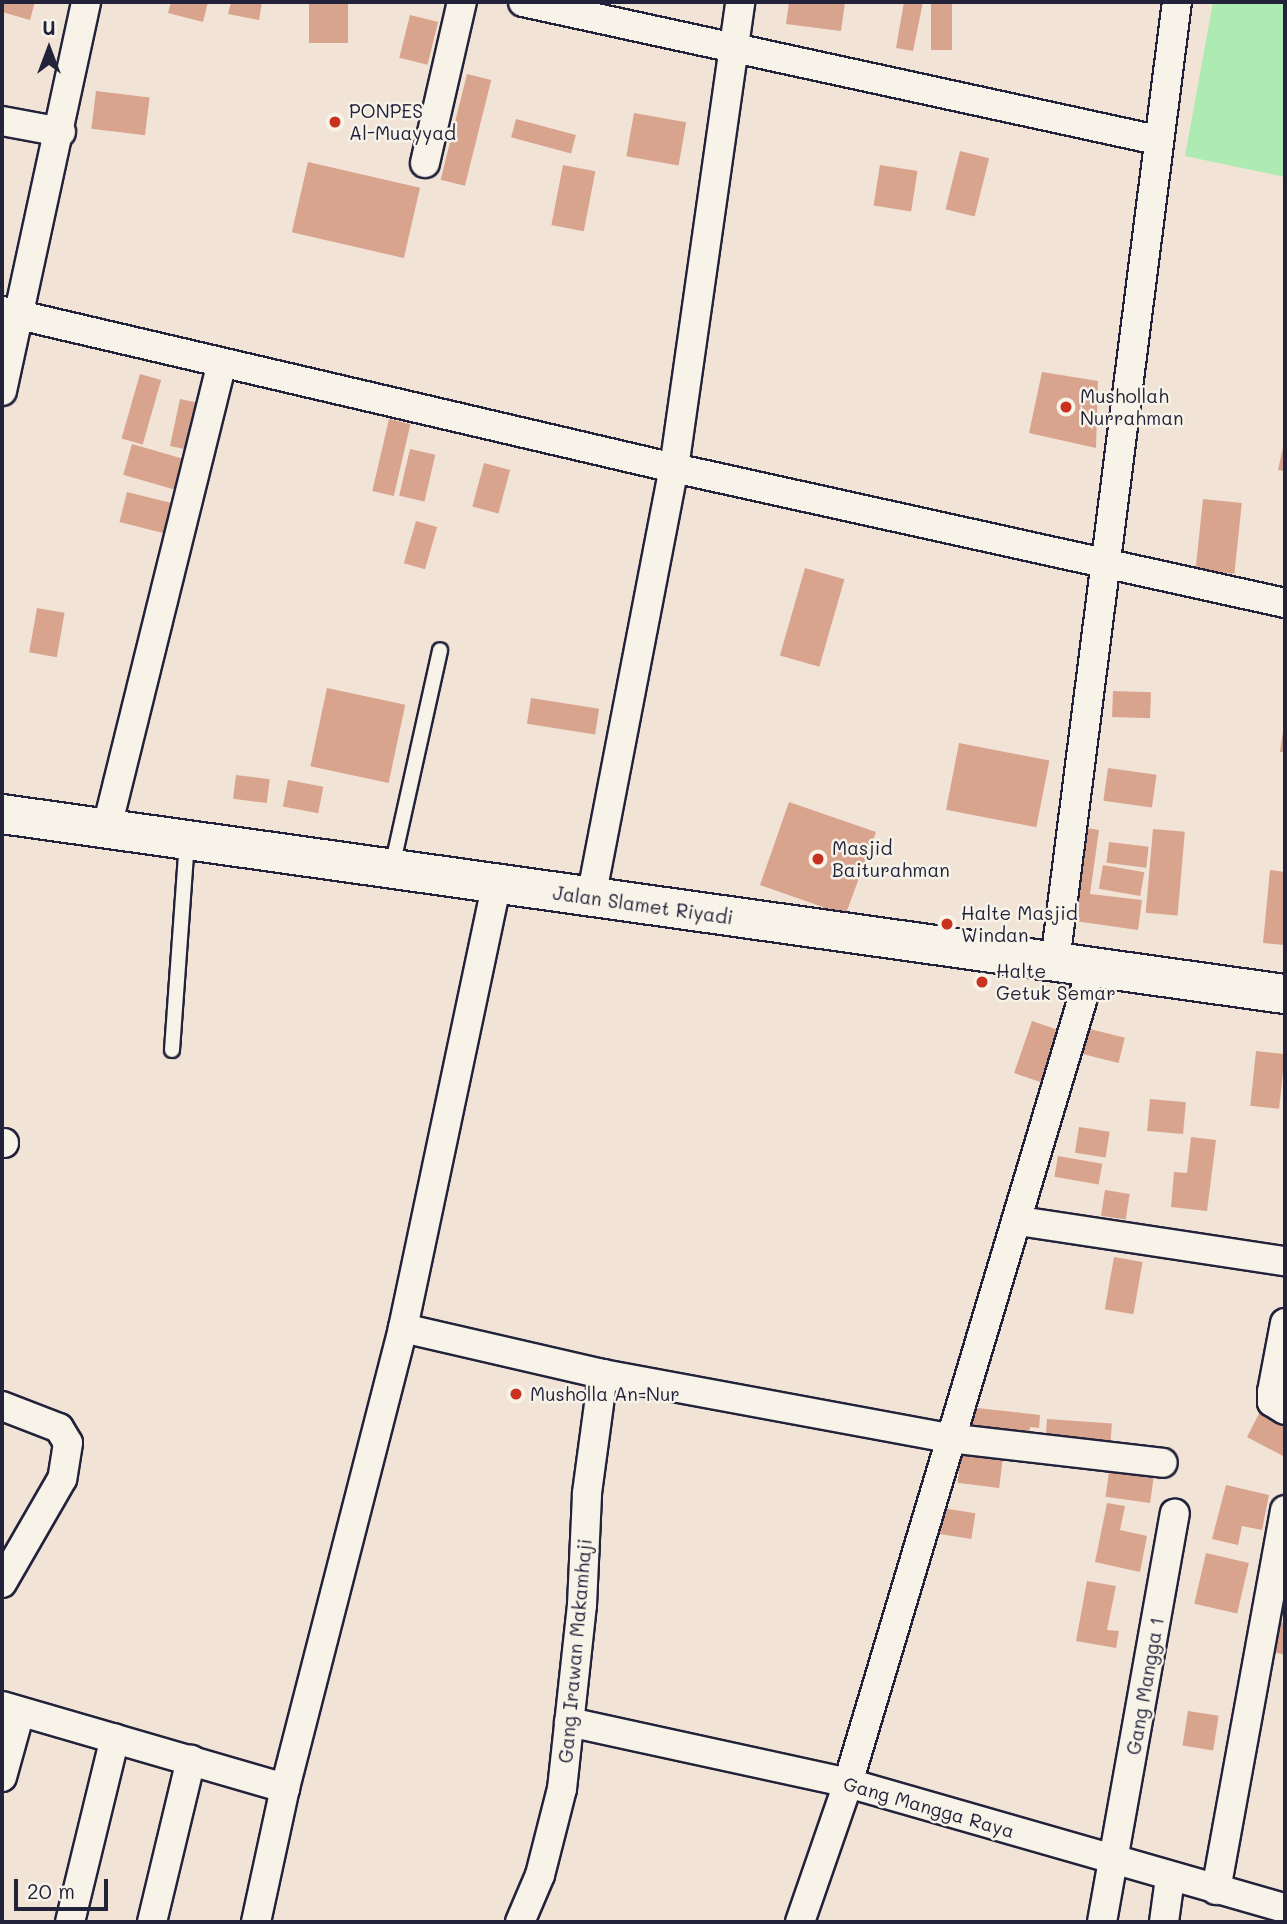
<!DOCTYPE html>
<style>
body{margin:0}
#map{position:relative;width:1287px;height:1924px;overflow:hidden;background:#f1e3d6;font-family:Mali,sans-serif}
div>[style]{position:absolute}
.green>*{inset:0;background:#adebb2}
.building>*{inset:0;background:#d9a48e;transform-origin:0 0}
.roads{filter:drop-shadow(2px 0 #22223b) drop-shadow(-2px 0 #22223b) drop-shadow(0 2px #22223b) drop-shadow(0 -2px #22223b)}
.service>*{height:14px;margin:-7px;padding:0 7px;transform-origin:7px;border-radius:7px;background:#f7f3e8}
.minor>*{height:28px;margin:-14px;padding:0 14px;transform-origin:14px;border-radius:14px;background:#f7f3e8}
.primary>*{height:38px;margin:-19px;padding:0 19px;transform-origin:19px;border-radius:19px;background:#f7f3e8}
.dots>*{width:19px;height:19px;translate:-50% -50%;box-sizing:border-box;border:4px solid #f7f3e8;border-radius:50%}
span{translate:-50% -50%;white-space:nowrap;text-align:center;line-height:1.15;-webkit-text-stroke:5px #f7f3e8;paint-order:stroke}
.poi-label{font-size:19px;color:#22223b}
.left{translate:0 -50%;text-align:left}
.street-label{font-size:19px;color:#22223b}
.frame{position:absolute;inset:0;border:4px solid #22223b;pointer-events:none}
.north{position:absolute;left:14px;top:14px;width:70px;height:70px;-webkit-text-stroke:5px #f7f3e8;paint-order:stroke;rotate:0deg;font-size:19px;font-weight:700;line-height:28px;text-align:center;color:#22223b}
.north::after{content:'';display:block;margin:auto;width:24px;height:32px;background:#22223b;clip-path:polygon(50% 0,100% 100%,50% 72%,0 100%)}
.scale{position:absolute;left:14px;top:1879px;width:94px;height:32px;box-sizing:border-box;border:4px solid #22223b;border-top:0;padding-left:9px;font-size:21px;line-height:24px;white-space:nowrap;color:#22223b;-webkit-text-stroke:5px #f7f3e8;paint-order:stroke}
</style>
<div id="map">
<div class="green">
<i style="clip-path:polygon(1213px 2px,1285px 2px,1285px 177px,1185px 156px)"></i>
</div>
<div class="building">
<i style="clip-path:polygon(2px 2px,35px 2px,30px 20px,2px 12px)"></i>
<i style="clip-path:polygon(171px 2px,208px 2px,203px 22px,168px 13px)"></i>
<i style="clip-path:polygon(231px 2px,262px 2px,259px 20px,228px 14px)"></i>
<i style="left:309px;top:2px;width:39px;height:41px"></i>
<i style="clip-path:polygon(789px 2px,845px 2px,841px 31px,786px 24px)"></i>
<i style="clip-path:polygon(904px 2px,923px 2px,913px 51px,896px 48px)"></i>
<i style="left:931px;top:2px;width:21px;height:48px"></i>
<i style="left:410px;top:15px;width:29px;height:44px;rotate:14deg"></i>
<i style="left:467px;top:74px;width:25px;height:109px;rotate:14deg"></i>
<i style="left:96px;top:91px;width:54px;height:38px;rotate:7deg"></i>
<i style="left:634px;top:113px;width:53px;height:44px;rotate:10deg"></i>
<i style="left:516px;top:119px;width:62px;height:19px;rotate:15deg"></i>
<i style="left:960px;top:151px;width:30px;height:60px;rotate:14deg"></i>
<i style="left:308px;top:162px;width:115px;height:72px;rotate:13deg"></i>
<i style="left:563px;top:165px;width:33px;height:61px;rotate:11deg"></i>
<i style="left:880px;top:165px;width:38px;height:41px;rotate:9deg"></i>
<i style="clip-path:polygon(1042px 372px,1098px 381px,1096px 448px,1029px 433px)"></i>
<i style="left:140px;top:374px;width:22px;height:67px;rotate:16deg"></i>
<i style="left:180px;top:399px;width:24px;height:48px;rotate:12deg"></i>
<i style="left:389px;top:419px;width:22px;height:74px;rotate:13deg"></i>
<i style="clip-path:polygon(1284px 443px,1285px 443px,1285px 471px,1278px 470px)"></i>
<i style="left:132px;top:444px;width:55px;height:32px;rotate:16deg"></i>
<i style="left:410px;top:449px;width:26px;height:48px;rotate:13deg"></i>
<i style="left:484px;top:463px;width:27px;height:45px;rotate:15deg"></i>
<i style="left:127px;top:492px;width:50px;height:31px;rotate:14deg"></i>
<i style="left:1203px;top:499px;width:39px;height:71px;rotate:6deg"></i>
<i style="left:416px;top:521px;width:22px;height:44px;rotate:16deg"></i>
<i style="left:805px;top:568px;width:41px;height:91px;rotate:16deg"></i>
<i style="left:37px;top:608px;width:28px;height:45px;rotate:10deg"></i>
<i style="left:327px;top:688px;width:80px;height:80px;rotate:12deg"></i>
<i style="left:1113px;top:691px;width:38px;height:26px;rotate:2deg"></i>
<i style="left:531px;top:698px;width:69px;height:26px;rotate:9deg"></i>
<i style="clip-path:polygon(1284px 724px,1285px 724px,1285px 752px,1280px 752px)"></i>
<i style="left:959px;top:743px;width:92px;height:68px;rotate:11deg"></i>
<i style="left:1108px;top:768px;width:49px;height:33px;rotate:8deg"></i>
<i style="left:236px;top:775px;width:34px;height:24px;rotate:7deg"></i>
<i style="left:288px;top:780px;width:36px;height:27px;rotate:11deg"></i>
<i style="clip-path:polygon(789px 802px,876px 832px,841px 927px,817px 920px,823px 907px,760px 885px)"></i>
<i style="clip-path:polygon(1081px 827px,1099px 830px,1090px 894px,1142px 900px,1138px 930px,1068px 920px)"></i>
<i style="left:1153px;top:829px;width:32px;height:84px;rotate:5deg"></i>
<i style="left:1109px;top:842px;width:40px;height:21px;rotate:7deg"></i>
<i style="left:1103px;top:865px;width:42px;height:24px;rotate:10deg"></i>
<i style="clip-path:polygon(1270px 870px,1285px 872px,1285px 945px,1263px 943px)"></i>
<i style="left:1032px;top:1021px;width:34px;height:55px;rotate:19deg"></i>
<i style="left:1086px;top:1028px;width:40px;height:26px;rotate:14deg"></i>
<i style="left:1256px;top:1051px;width:29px;height:55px;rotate:6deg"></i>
<i style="left:1150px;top:1099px;width:36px;height:32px;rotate:5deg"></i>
<i style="left:1079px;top:1127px;width:31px;height:26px;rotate:9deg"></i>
<i style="clip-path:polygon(1191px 1137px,1216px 1140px,1207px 1211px,1171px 1207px,1174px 1172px,1187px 1173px)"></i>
<i style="left:1058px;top:1156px;width:45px;height:21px;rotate:10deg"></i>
<i style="left:1105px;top:1190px;width:25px;height:26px;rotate:9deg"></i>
<i style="left:1114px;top:1257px;width:29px;height:53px;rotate:10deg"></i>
<i style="clip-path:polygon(1263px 1406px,1285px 1418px,1285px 1457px,1247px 1437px)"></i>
<i style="clip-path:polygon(968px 1407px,1040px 1415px,1039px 1428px,1030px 1427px,1028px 1445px,965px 1439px)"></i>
<i style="left:1047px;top:1419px;width:65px;height:28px;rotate:4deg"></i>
<i style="left:961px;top:1454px;width:42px;height:29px;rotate:7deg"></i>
<i style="left:1109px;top:1472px;width:45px;height:25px;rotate:8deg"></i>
<i style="clip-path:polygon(1226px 1485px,1269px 1495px,1262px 1530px,1242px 1526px,1238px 1545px,1212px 1539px)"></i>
<i style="clip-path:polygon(1107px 1503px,1125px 1506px,1120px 1530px,1147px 1536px,1140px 1572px,1095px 1562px)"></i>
<i style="left:930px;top:1506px;width:46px;height:26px;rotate:9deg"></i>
<i style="left:1206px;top:1553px;width:44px;height:52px;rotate:13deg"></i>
<i style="clip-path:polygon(1087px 1581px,1116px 1586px,1107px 1630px,1119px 1631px,1116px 1648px,1076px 1641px)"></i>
<i style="clip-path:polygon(1269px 1619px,1285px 1623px,1285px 1655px,1262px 1649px)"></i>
<i style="left:1188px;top:1711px;width:31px;height:35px;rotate:9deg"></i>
</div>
<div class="roads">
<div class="service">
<i style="left:392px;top:867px;width:222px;rotate:-77.5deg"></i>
<i style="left:172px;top:1050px;width:211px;rotate:-85.9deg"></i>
</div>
<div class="minor">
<i style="left:523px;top:2px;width:649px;rotate:12.28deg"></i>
<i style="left:2px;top:121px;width:60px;rotate:10.6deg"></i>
<i style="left:425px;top:163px;width:165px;rotate:-77.1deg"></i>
<i style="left:2px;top:311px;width:690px;rotate:13.15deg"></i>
<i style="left:674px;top:468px;width:626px;rotate:12.46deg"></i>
<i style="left:2px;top:391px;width:398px;rotate:-77.8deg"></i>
<i style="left:107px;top:827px;width:478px;rotate:-76.1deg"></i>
<i style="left:591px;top:898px;width:438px;rotate:-79.1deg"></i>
<i style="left:674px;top:468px;width:471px;rotate:-81.9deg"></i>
<i style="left:1055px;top:962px;width:968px;rotate:-82.76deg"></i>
<i style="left:2px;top:1143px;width:2px"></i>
<i style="left:1019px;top:1221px;width:269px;rotate:8.6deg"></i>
<i style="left:1285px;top:1323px;width:70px;rotate:100.7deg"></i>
<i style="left:1272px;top:1392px;width:10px;rotate:90deg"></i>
<i style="left:1272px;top:1402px;width:15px;rotate:32deg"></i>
<i style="left:403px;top:1328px;width:205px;rotate:13deg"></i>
<i style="left:603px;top:1374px;width:351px;rotate:10.5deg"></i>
<i style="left:948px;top:1438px;width:216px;rotate:6.6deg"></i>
<i style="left:2px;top:1406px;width:61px;rotate:21.1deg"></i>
<i style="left:59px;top:1428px;width:17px;rotate:59deg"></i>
<i style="left:68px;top:1443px;width:36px;rotate:99deg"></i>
<i style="left:62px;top:1479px;width:120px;rotate:120deg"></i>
<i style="left:2px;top:1706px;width:295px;rotate:16.2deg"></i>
<i style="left:569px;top:1722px;width:286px;rotate:12.3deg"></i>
<i style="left:848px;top:1783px;width:455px;rotate:16deg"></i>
<i style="left:2px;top:1777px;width:67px;rotate:-74.5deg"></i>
<i style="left:1216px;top:1890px;width:386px;rotate:-79.7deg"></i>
<i style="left:70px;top:1922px;width:189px;rotate:-76.3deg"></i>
<i style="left:152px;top:1922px;width:167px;rotate:-76.5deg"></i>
<i style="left:256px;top:1922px;width:137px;rotate:-77.8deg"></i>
<i style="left:285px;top:1788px;width:475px;rotate:-75.6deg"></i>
<i style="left:403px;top:1328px;width:453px;rotate:-78.1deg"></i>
<i style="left:520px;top:1922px;width:51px;rotate:-66.9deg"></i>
<i style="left:540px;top:1875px;width:89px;rotate:-75.7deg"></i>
<i style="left:562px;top:1789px;width:185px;rotate:-83.8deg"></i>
<i style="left:582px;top:1605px;width:112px;rotate:-87.4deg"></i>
<i style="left:587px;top:1493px;width:120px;rotate:-82.3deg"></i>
<i style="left:800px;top:1922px;width:147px;rotate:-70.9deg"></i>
<i style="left:848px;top:1783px;width:852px;rotate:-73.35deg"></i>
<i style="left:1102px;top:1922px;width:415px;rotate:-79.9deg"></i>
<i style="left:1164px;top:1922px;width:44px;rotate:-82.2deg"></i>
</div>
<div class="primary">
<i style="left:2px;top:814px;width:1296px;rotate:7.99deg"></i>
</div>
</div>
<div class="dots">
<i style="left:335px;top:122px;background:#c8321e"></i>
<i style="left:1066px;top:407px;background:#c8321e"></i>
<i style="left:818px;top:859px;background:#c8321e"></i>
<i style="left:947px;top:924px;background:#c8321e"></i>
<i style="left:982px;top:982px;background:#c8321e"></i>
<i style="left:516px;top:1394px;background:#c8321e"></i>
</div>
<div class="poi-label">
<span class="left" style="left:349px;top:122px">PONPES<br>Al-Muayyad</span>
<span class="left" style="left:1080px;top:407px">Mushollah<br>Nurrahman</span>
<span class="left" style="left:832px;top:859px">Masjid<br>Baiturahman</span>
<span class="left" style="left:961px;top:924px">Halte Masjid<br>Windan</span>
<span class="left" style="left:996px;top:982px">Halte<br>Getuk Semar</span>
<span class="left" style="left:530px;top:1394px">Musholla An-Nur</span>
</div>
<div class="street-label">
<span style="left:643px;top:905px;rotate:8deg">Jalan Slamet Riyadi</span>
<span style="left:575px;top:1651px;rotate:-85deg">Gang Irawan Makamhaji</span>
<span style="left:1145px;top:1686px;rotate:-80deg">Gang Mangga 1</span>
<span style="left:929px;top:1807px;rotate:16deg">Gang Mangga Raya</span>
</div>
<div class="frame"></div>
<div class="north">U</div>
<div class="scale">20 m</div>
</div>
